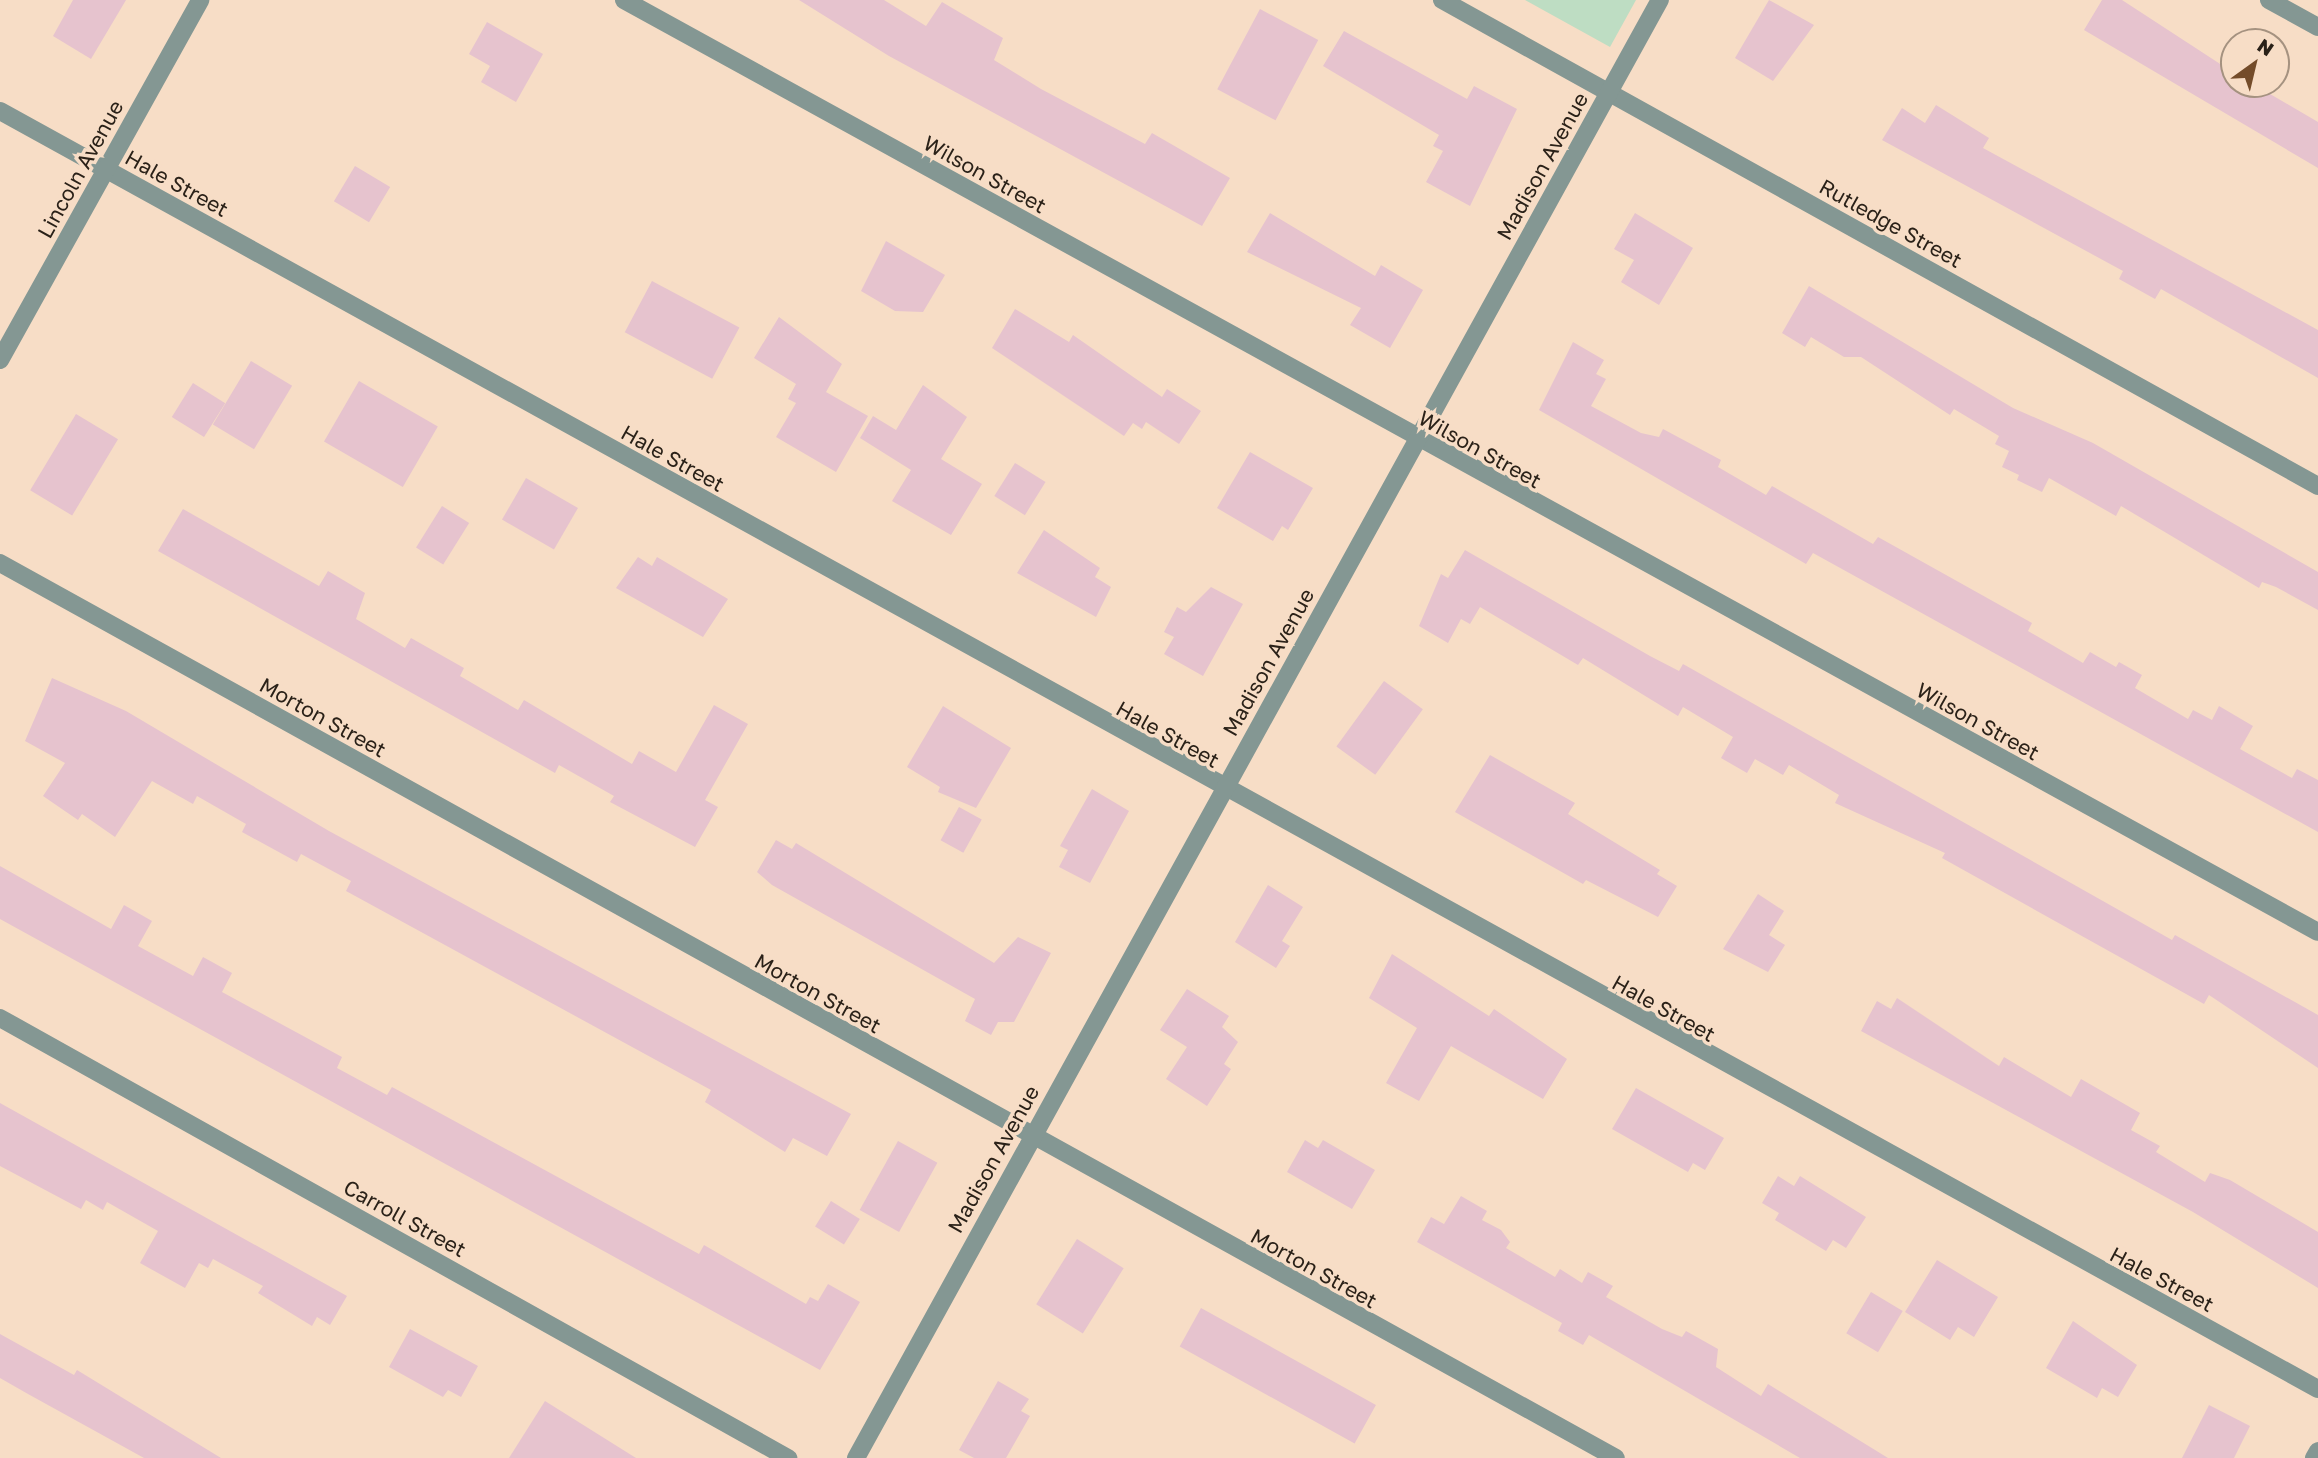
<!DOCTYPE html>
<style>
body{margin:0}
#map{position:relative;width:2318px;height:1458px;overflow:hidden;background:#f7ddc6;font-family:"Golos Text",sans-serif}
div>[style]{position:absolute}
.green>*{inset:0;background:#beddc3}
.building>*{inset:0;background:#e6c3ce;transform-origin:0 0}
.minor>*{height:18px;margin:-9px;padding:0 9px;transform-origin:9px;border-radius:9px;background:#849793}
span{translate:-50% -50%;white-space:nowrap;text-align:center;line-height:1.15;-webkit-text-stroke:7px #f7ddc6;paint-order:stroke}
.street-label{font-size:21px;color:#2a2118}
.north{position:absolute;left:2220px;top:28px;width:70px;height:70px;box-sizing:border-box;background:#f7ddc6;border:2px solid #a59280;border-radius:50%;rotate:34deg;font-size:19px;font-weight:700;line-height:28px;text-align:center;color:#2a2118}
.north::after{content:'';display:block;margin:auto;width:24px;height:32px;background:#744c2a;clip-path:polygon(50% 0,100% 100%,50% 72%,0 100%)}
</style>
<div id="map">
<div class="green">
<i style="clip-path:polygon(1525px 0,1636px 0,1610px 47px)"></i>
</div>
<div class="building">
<i style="clip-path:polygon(73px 0,126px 0,91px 59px,53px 36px)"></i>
<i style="clip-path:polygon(799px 0,884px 0,926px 26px,942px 2px,1003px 38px,994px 60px,1041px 89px,1145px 144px,1152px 133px,1230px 178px,1202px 226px,889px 56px)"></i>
<i style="clip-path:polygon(1769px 0,1814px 25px,1773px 81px,1735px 58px)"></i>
<i style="clip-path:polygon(2102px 0,2122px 0,2234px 73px,2234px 84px,2253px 84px,2318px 122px,2318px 168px,2084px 30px)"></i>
<i style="left:1260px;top:9px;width:66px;height:91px;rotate:28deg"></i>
<i style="clip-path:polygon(487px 22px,543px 54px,516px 102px,481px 82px,490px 66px,469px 54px)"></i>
<i style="clip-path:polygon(1344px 31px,1467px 99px,1474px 86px,1517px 109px,1470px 206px,1426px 182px,1443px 151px,1433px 146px,1439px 135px,1323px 66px)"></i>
<i style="clip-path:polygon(1936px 105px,1989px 138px,1983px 148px,2318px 330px,2318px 378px,2161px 289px,2155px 299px,2119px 279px,2123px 271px,1882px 140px,1902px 108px,1925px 123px)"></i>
<i style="left:355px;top:166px;width:41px;height:41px;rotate:31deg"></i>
<i style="clip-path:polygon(1270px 213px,1375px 276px,1381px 265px,1423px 290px,1390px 348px,1350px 325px,1361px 308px,1247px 252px)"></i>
<i style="clip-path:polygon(1635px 213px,1693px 248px,1659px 305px,1621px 282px,1634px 260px,1614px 249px)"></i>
<i style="clip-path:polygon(886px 241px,945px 275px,923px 312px,895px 311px,861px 291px)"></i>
<i style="left:652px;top:281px;width:99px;height:58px;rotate:28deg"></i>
<i style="clip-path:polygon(1809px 286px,2013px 408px,2093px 443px,2318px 572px,2318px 610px,2276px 587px,2262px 582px,2259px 588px,2121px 506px,2116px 516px,2049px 478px,2042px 492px,2017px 480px,2019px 475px,2002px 467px,2009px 451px,1995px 444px,1999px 436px,1954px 409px,1950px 415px,1861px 357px,1844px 357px,1811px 337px,1805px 347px,1782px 333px)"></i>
<i style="clip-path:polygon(1015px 309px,1069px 342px,1073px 335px,1162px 397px,1167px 389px,1201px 411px,1179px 444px,1146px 422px,1142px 429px,1133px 423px,1124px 436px,992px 348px)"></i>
<i style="clip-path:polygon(779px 317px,842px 364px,826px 392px,868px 416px,836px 472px,776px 437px,796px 403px,788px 399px,796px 384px,754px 358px)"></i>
<i style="clip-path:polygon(1573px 342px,1604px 360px,1596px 374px,1606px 379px,1591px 406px,1641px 433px,1659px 437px,1663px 429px,1721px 460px,1718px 467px,1766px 495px,1772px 486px,1873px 544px,1878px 537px,2032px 623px,2028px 631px,2083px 663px,2090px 652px,2116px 667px,2119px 662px,2142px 675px,2135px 688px,2188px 719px,2193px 710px,2212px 720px,2219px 706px,2253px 726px,2240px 749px,2292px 778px,2297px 769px,2318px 780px,2318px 832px,1813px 553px,1806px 564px,1539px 410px)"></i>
<i style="left:251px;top:361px;width:48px;height:74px;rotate:31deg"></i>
<i style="left:359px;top:381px;width:91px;height:70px;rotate:30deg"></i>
<i style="left:193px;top:383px;width:38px;height:40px;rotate:32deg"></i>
<i style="clip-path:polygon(923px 385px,967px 417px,941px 459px,982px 484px,951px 535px,892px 501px,911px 470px,860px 438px,873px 416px,896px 430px)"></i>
<i style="left:76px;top:414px;width:49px;height:89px;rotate:31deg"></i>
<i style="clip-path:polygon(1250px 452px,1313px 488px,1288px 530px,1282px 526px,1273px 541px,1217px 508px)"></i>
<i style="left:1015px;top:463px;width:36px;height:39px;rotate:32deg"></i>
<i style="left:526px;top:478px;width:60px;height:48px;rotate:30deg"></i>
<i style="left:442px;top:506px;width:32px;height:49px;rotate:32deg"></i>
<i style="clip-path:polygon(183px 509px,319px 586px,328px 571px,365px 593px,356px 619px,405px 648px,411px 638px,464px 668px,460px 676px,518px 710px,524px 700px,632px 764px,639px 751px,676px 772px,714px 705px,748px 724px,705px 800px,718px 807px,695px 847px,610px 802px,614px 796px,559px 765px,555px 773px,158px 551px)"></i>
<i style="clip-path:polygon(1044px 530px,1100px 568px,1095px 577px,1111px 587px,1096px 617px,1017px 573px)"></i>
<i style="clip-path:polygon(1465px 550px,1650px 656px,1679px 671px,1683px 664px,2172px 940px,2175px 935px,2318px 1015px,2318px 1068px,2209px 995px,2204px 1004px,1942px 858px,1945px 853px,1835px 803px,1839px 795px,1789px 765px,1783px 775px,1755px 759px,1747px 773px,1721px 758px,1733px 737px,1683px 707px,1678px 716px,1583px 658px,1578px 665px,1480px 607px,1470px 624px,1461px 619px,1448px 643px,1419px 626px,1441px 574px,1448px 578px)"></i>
<i style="clip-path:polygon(638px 557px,652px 566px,657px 557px,728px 599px,703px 637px,616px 588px)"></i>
<i style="clip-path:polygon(1211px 587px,1243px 604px,1203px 676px,1164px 654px,1174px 637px,1164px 632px,1177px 607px,1186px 612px)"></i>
<i style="clip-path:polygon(52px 678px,126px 711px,329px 831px,851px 1114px,827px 1156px,793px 1138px,785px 1152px,705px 1102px,711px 1090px,346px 891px,351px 881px,301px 854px,297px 862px,242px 832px,246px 824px,197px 796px,193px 804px,152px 781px,115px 837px,82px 814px,78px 820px,43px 796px,65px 763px,25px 741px)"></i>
<i style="left:1384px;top:681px;width:48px;height:81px;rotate:36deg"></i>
<i style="clip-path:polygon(943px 706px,1011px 748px,976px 808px,938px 792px,940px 787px,907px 767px)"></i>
<i style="clip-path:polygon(1490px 755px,1575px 803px,1568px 814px,1660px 870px,1657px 874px,1677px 886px,1658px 917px,1586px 880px,1583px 884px,1455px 812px)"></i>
<i style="clip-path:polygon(1092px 789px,1129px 811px,1090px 883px,1059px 867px,1068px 850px,1060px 846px)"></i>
<i style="left:959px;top:807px;width:26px;height:38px;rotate:29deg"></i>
<i style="clip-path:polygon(776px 840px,792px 849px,796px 843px,994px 963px,1018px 937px,1051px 953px,1014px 1022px,998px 1022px,991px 1035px,965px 1021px,975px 999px,772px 885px,757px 872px)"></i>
<i style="clip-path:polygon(0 866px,111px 929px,124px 905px,152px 921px,138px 946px,193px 976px,203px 957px,232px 973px,222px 992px,342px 1057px,337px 1068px,387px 1095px,392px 1087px,699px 1254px,704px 1245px,806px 1304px,810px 1297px,818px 1301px,828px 1284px,860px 1302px,820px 1370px,0 919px)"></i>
<i style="clip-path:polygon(1268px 885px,1303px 907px,1282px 941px,1290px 946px,1276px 968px,1235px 942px)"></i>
<i style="clip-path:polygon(1758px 894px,1784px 911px,1769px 935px,1785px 945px,1768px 972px,1723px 949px)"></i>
<i style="clip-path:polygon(1392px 954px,1489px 1016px,1494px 1009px,1567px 1059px,1543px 1099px,1451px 1046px,1419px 1101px,1386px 1083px,1417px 1028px,1369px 998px)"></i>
<i style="clip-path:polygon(1187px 989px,1229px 1016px,1222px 1027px,1238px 1042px,1224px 1064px,1231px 1069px,1207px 1106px,1166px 1079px,1187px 1047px,1160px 1030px)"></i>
<i style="clip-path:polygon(1897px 998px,1999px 1066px,2004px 1057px,2071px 1097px,2081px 1079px,2140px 1113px,2131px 1130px,2160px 1146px,2156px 1152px,2205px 1182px,2210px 1173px,2230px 1180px,2318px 1232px,2318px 1288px,2193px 1212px,1861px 1031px,1877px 1001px,1891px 1009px)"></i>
<i style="clip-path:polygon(1636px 1088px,1724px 1138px,1705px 1170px,1693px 1163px,1688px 1172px,1612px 1129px)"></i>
<i style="clip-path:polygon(0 1103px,347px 1296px,330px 1325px,317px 1317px,312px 1326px,258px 1293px,263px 1286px,213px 1259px,208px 1268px,199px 1263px,185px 1288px,140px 1263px,158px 1231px,107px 1202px,103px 1210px,86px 1200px,81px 1209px,0 1166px)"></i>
<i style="clip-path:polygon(1305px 1140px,1318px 1148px,1323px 1140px,1375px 1170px,1352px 1209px,1287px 1172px)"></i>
<i style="left:898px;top:1141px;width:45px;height:79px;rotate:29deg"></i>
<i style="clip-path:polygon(1778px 1176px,1794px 1186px,1800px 1176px,1866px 1217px,1846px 1248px,1833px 1240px,1826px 1251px,1775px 1220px,1779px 1213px,1762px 1203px)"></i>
<i style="clip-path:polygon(1461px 1196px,1487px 1211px,1482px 1220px,1501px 1230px,1510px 1242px,1506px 1248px,1555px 1277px,1560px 1269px,1582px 1283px,1588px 1272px,1613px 1286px,1606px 1297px,1662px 1329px,1682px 1337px,1686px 1331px,1718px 1349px,1716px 1367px,1761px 1396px,1768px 1384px,1888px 1458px,1800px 1458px,1589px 1335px,1583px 1345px,1558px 1331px,1562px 1323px,1417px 1242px,1431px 1217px,1444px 1224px)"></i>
<i style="left:831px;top:1201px;width:34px;height:30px;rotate:32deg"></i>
<i style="left:1077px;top:1239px;width:55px;height:77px;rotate:32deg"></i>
<i style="clip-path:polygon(1937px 1260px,1998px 1297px,1974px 1337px,1958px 1327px,1950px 1340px,1905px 1312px)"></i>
<i style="left:1871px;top:1292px;width:37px;height:48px;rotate:31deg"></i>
<i style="left:1201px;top:1308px;width:200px;height:44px;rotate:29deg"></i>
<i style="clip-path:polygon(2073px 1321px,2137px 1365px,2118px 1397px,2102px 1388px,2097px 1398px,2046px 1368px)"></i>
<i style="clip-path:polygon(410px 1329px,478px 1366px,461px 1397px,448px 1390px,443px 1397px,389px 1367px)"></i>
<i style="clip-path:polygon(0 1334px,74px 1375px,77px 1370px,221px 1458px,144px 1458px,28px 1394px,0 1378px)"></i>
<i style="clip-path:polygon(998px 1381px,1029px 1399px,1021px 1411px,1030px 1416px,1006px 1458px,974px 1458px,959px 1450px)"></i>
<i style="clip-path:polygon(545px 1401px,636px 1458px,509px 1458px)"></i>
<i style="clip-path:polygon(2209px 1405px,2250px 1426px,2234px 1458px,2182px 1458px)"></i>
</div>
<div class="minor">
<i style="left:624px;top:0;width:1933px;rotate:28.82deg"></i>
<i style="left:1442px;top:0;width:1002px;rotate:29.02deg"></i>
<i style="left:2269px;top:0;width:56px;rotate:28.9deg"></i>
<i style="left:0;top:111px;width:2647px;rotate:28.87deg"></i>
<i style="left:0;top:360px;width:412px;rotate:-60.9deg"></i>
<i style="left:0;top:563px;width:1847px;rotate:28.98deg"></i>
<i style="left:0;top:1018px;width:903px;rotate:29.18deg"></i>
<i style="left:856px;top:1458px;width:1665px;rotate:-61.13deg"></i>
<i style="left:2314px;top:1458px;width:8px;rotate:-60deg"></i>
</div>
<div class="street-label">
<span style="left:1542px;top:166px;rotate:-61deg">Madison Avenue</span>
<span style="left:80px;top:169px;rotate:-61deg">Lincoln Avenue</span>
<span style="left:985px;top:174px;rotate:29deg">Wilson Street</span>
<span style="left:177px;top:183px;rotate:29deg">Hale Street</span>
<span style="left:1891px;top:223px;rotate:29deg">Rutledge Street</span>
<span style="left:1480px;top:449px;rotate:29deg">Wilson Street</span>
<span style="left:673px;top:458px;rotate:29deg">Hale Street</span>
<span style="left:1268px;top:662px;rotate:-61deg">Madison Avenue</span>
<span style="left:323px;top:717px;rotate:29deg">Morton Street</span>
<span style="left:1978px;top:721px;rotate:29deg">Wilson Street</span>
<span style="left:1168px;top:734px;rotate:29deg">Hale Street</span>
<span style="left:818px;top:993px;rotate:29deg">Morton Street</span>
<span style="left:1664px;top:1008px;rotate:29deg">Hale Street</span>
<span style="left:993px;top:1159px;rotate:-61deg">Madison Avenue</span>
<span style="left:405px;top:1218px;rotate:29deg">Carroll Street</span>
<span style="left:1314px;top:1268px;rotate:29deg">Morton Street</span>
<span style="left:2162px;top:1279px;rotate:28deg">Hale Street</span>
</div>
<div class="north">N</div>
</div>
